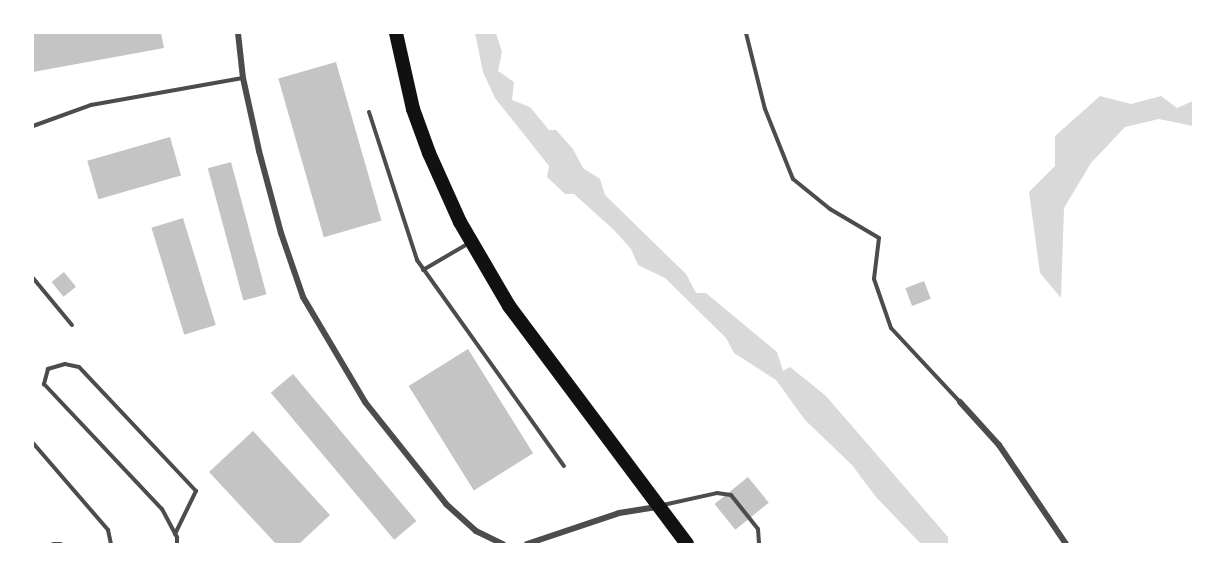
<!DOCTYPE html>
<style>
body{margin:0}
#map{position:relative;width:1226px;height:577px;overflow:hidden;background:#fff;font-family:"PT Sans Narrow",sans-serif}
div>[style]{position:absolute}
.water>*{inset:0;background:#d9d9d9}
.building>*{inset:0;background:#c4c4c4;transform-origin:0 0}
.service>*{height:4px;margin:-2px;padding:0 2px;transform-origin:2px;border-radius:2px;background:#4c4c4c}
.minor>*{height:6px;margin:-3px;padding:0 3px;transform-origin:3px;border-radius:3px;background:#4c4c4c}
.primary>*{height:14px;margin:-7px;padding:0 7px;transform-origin:7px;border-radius:7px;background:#111}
span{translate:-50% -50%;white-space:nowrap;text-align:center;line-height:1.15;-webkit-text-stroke:4.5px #fff;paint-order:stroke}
.frame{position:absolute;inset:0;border:34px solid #fff;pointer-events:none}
</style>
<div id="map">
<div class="water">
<i style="clip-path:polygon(475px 33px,496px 33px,502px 52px,498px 71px,514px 82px,512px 100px,530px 107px,549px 130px,556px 130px,573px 149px,583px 168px,600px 179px,605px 195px,686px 274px,696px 293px,706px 293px,777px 352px,783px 371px,790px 367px,826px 396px,948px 537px,948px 544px,921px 544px,876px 497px,852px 465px,805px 420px,776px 380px,734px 353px,726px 338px,665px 278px,638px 265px,631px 249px,614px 230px,574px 194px,565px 194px,547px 177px,549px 166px,495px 98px,483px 72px)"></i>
<i style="clip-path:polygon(1100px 96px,1131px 104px,1161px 96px,1177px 108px,1193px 101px,1193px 126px,1159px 119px,1125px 127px,1091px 163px,1064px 208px,1061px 298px,1040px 273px,1029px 192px,1055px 166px,1055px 136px)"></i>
</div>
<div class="building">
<i style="clip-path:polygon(33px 33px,161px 33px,164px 48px,33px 72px)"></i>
<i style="left:336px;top:62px;width:165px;height:60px;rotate:74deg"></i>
<i style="left:170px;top:137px;width:40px;height:86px;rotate:74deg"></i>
<i style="left:231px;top:162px;width:137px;height:24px;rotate:75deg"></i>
<i style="left:183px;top:218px;width:112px;height:33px;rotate:73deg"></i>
<i style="left:64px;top:272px;width:19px;height:16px;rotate:51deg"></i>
<i style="left:924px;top:281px;width:19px;height:20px;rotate:69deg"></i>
<i style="left:468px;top:349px;width:123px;height:70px;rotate:58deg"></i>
<i style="left:293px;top:374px;width:192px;height:29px;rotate:50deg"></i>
<i style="clip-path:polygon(253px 431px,330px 515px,299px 544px,276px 544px,209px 472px)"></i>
<i style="left:748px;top:477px;width:33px;height:43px;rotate:51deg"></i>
</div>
<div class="service">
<i style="left:746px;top:33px;width:78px;rotate:76deg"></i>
<i style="left:765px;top:109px;width:75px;rotate:68.2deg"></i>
<i style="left:793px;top:179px;width:48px;rotate:39deg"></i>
<i style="left:830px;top:209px;width:57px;rotate:30.6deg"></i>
<i style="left:879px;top:238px;width:41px;rotate:97deg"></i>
<i style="left:874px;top:279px;width:52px;rotate:70.9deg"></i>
<i style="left:891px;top:328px;width:101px;rotate:47deg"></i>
<i style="left:369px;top:112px;width:156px;rotate:72deg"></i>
<i style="left:417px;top:260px;width:253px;rotate:54.5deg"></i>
<i style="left:33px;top:126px;width:62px;rotate:-19.9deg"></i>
<i style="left:91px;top:105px;width:154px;rotate:-10.1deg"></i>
<i style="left:423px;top:270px;width:53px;rotate:-30.4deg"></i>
<i style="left:33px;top:278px;width:61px;rotate:50.3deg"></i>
<i style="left:33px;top:443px;width:115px;rotate:49.2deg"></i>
<i style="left:108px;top:530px;width:14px;rotate:78deg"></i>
<i style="left:663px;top:505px;width:55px;rotate:-12.5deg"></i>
<i style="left:717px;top:493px;width:14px;rotate:8deg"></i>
<i style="left:731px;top:495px;width:43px;rotate:51.5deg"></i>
<i style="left:758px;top:529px;width:15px;rotate:86deg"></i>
<i style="left:175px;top:534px;width:48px;rotate:-64deg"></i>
<i style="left:196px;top:491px;width:170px;rotate:-133.3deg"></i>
<i style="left:79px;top:367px;width:14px;rotate:-168deg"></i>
<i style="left:65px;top:364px;width:18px;rotate:164deg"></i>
<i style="left:48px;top:369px;width:16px;rotate:105deg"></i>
<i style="left:44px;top:384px;width:172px;rotate:46.7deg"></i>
<i style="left:162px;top:509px;width:32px;rotate:62deg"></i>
<i style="left:177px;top:537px;width:7px;rotate:90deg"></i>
<i style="left:53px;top:544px;width:8px"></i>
</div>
<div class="minor">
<i style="left:238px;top:33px;width:45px;rotate:83.7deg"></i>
<i style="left:243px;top:78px;width:75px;rotate:77.6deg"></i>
<i style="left:259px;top:151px;width:85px;rotate:75deg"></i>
<i style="left:281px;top:233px;width:68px;rotate:71deg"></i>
<i style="left:303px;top:297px;width:122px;rotate:59.4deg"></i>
<i style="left:365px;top:402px;width:130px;rotate:51.5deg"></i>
<i style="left:446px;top:504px;width:40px;rotate:42deg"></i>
<i style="left:476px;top:531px;width:30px;rotate:26deg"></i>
<i style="left:960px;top:402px;width:58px;rotate:47.8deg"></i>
<i style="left:999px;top:445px;width:120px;rotate:55.9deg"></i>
<i style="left:527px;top:544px;width:97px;rotate:-18.6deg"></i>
<i style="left:619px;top:513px;width:38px;rotate:-9deg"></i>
</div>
<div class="primary">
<i style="left:396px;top:33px;width:78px;rotate:77.4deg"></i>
<i style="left:413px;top:109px;width:47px;rotate:70deg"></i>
<i style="left:429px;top:153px;width:76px;rotate:65.8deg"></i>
<i style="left:460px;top:222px;width:97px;rotate:59.7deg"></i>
<i style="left:509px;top:306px;width:297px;rotate:53.2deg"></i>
</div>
<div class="frame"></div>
</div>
